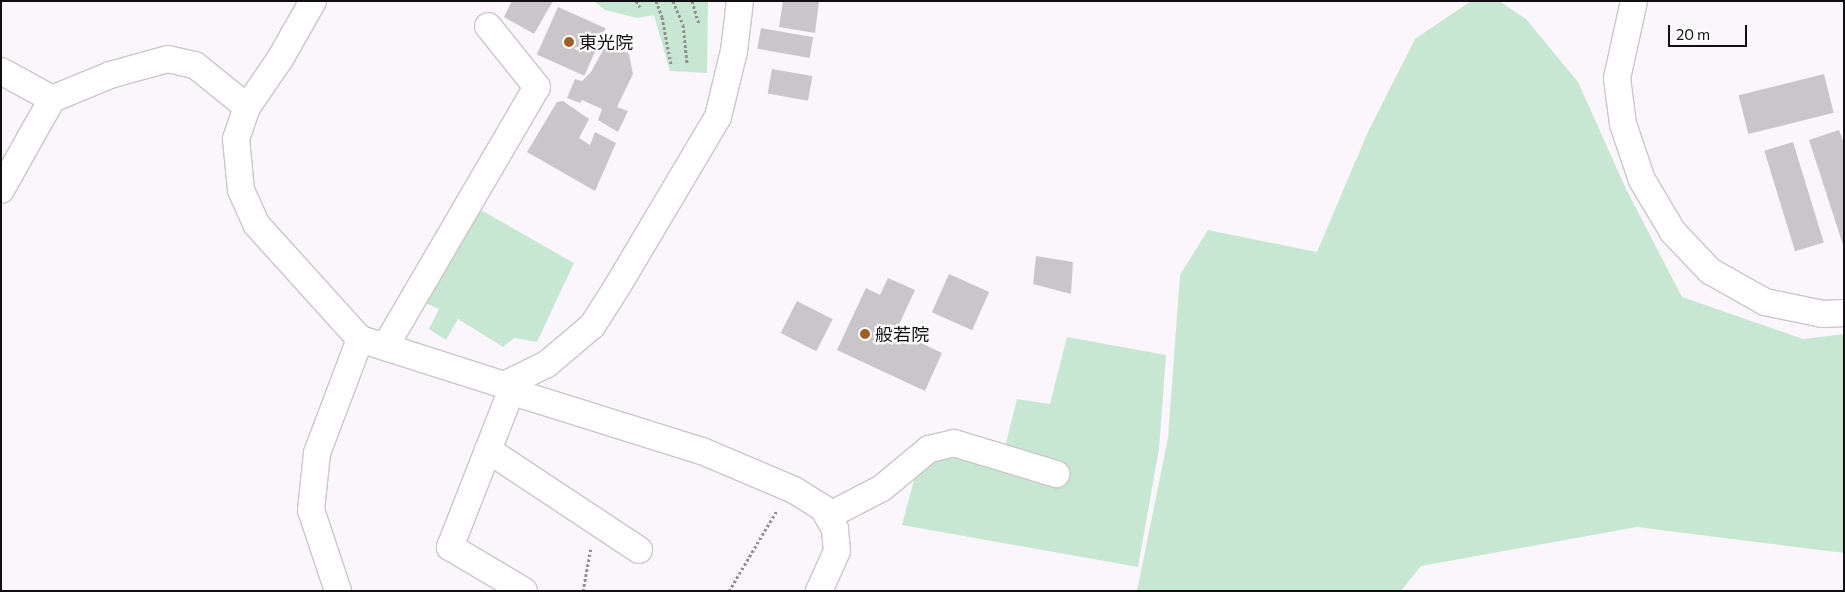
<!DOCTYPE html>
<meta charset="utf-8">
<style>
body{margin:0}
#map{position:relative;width:1845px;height:592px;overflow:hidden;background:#fbf6fb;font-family:Commissioner,"Noto Sans JP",sans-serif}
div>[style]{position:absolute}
.green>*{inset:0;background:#c7e7d2}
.building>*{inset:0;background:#c9c5c9;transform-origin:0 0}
.path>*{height:3px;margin-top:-1.5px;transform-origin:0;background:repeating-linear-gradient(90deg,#918e91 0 2.5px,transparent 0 5px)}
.roads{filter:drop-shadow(1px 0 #cac6ca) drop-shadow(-1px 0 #cac6ca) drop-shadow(0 1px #cac6ca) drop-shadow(0 -1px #cac6ca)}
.minor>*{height:26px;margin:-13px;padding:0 13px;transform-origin:13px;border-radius:13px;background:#fff}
.dots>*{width:14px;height:14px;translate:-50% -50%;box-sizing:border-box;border:2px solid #fff;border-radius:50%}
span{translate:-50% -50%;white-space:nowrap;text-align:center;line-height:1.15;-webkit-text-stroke:4.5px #fff;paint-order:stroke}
.poi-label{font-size:18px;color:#100e10}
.left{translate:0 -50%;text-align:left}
.frame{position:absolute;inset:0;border:2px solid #100e10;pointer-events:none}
.scale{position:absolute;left:1668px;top:25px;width:79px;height:22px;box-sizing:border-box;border:2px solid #100e10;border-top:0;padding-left:6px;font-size:15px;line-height:18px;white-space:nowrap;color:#100e10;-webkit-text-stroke:4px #fff;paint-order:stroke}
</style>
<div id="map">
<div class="green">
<i style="clip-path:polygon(594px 1px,708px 1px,707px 73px,670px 71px,654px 15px,637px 18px,605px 10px)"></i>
<i style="clip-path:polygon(1471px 1px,1499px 1px,1526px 19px,1578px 82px,1626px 189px,1682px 297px,1803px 339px,1844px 334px,1844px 553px,1637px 527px,1421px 566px,1401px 591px,1137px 591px,1168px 438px,1180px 275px,1208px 230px,1317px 252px,1367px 134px,1415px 39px)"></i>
<i style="clip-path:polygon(479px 209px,574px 263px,537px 342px,514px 338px,503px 347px,458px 319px,446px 340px,429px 329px,439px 309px,425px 303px)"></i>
<i style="clip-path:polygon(1067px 337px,1166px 355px,1159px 449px,1138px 567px,902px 525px,918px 465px,946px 449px,1005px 447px,1017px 399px,1050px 404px)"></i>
</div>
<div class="building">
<i style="clip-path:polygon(512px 1px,553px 1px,534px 34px,504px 17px)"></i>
<i style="clip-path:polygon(783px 1px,819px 1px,815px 33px,779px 27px)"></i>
<i style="left:558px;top:7px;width:52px;height:52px;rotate:24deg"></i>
<i style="left:761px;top:28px;width:53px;height:21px;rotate:10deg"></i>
<i style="clip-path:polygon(607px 43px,629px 54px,633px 74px,617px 107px,628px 111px,618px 132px,598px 120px,602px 109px,582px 100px,580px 103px,567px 98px,575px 79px,582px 81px,591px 72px)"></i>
<i style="left:772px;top:69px;width:41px;height:25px;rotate:10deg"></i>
<i style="left:1824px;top:74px;width:40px;height:88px;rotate:76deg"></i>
<i style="clip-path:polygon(563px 101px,589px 119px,579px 138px,590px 145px,595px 132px,616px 143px,595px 191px,527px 152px,557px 102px)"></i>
<i style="clip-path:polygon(1839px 130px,1844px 144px,1843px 245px,1809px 140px)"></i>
<i style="left:1793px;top:142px;width:105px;height:30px;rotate:73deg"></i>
<i style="clip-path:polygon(1036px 256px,1073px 262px,1071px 294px,1033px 284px)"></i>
<i style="left:949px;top:274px;width:44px;height:42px;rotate:24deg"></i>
<i style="clip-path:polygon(888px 278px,915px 290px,896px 331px,942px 353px,925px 391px,837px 350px,866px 288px,880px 295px)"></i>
<i style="left:797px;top:301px;width:40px;height:36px;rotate:27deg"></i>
</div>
<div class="path">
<i style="left:636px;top:1px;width:7px;rotate:56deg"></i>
<i style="left:656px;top:1px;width:17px;rotate:69deg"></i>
<i style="left:662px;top:17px;width:48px;rotate:79.2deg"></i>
<i style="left:673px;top:1px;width:26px;rotate:67deg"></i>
<i style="left:683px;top:25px;width:39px;rotate:84deg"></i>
<i style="left:692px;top:1px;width:24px;rotate:73deg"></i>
<i style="left:583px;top:591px;width:44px;rotate:-79.5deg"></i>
<i style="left:729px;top:591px;width:94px;rotate:-59.3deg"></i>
</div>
<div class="roads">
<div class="minor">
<i style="left:313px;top:1px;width:67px;rotate:119.6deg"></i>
<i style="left:280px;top:59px;width:58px;rotate:124.5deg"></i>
<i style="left:247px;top:107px;width:34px;rotate:109deg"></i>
<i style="left:236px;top:139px;width:51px;rotate:84.4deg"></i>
<i style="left:241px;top:190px;width:37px;rotate:66deg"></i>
<i style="left:256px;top:224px;width:155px;rotate:47.9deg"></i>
<i style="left:360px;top:339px;width:151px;rotate:17.7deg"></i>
<i style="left:504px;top:385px;width:25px;rotate:27deg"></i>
<i style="left:526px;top:396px;width:184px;rotate:17.4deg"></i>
<i style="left:702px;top:451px;width:100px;rotate:23deg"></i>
<i style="left:794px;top:490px;width:34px;rotate:32deg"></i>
<i style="left:823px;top:508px;width:24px;rotate:60deg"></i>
<i style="left:835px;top:529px;width:22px;rotate:85deg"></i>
<i style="left:837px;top:551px;width:44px;rotate:114.2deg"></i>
<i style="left:1634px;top:1px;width:79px;rotate:102.4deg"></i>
<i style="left:1617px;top:78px;width:46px;rotate:82.6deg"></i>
<i style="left:1623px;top:124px;width:59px;rotate:71.3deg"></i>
<i style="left:1642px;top:180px;width:61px;rotate:59.2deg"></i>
<i style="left:1673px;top:232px;width:54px;rotate:46.5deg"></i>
<i style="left:1710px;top:271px;width:63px;rotate:29.4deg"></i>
<i style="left:1765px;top:302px;width:59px;rotate:11.7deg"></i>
<i style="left:1823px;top:314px;width:21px;rotate:-3deg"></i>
<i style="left:1px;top:71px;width:58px;rotate:28.8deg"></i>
<i style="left:1px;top:190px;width:104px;rotate:-60.7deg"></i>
<i style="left:52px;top:99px;width:63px;rotate:-22.5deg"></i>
<i style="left:110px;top:75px;width:60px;rotate:-15.4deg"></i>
<i style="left:168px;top:59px;width:28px;rotate:13deg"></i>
<i style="left:195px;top:65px;width:67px;rotate:38.9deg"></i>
<i style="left:385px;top:347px;width:301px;rotate:-59.7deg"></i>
<i style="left:537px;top:87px;width:78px;rotate:-128.8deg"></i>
<i style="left:504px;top:385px;width:48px;rotate:-26deg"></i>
<i style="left:547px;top:364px;width:59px;rotate:-40.2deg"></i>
<i style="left:592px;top:326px;width:46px;rotate:-57.3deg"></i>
<i style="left:617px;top:287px;width:198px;rotate:-59.3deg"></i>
<i style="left:718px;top:117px;width:68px;rotate:-76.4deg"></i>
<i style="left:734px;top:51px;width:50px;rotate:-83.2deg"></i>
<i style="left:512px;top:389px;width:170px;rotate:111.4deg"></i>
<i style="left:450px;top:547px;width:86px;rotate:30.7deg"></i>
<i style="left:488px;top:450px;width:181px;rotate:33.5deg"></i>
<i style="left:828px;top:516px;width:61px;rotate:-27.4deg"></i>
<i style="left:882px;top:488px;width:61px;rotate:-39.7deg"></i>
<i style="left:929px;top:449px;width:26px;rotate:-13deg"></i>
<i style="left:954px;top:443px;width:107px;rotate:16.9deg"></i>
<i style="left:338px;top:591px;width:85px;rotate:-108.4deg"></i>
<i style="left:311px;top:510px;width:57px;rotate:-84deg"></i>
<i style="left:317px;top:453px;width:122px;rotate:-69.3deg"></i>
</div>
</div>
<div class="dots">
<i style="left:569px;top:42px;background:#9e5e26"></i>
<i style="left:865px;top:334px;background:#9e5e26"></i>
</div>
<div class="poi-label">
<span class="left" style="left:579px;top:42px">東光院</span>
<span class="left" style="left:875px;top:334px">般若院</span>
</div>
<div class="frame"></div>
<div class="scale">20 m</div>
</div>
